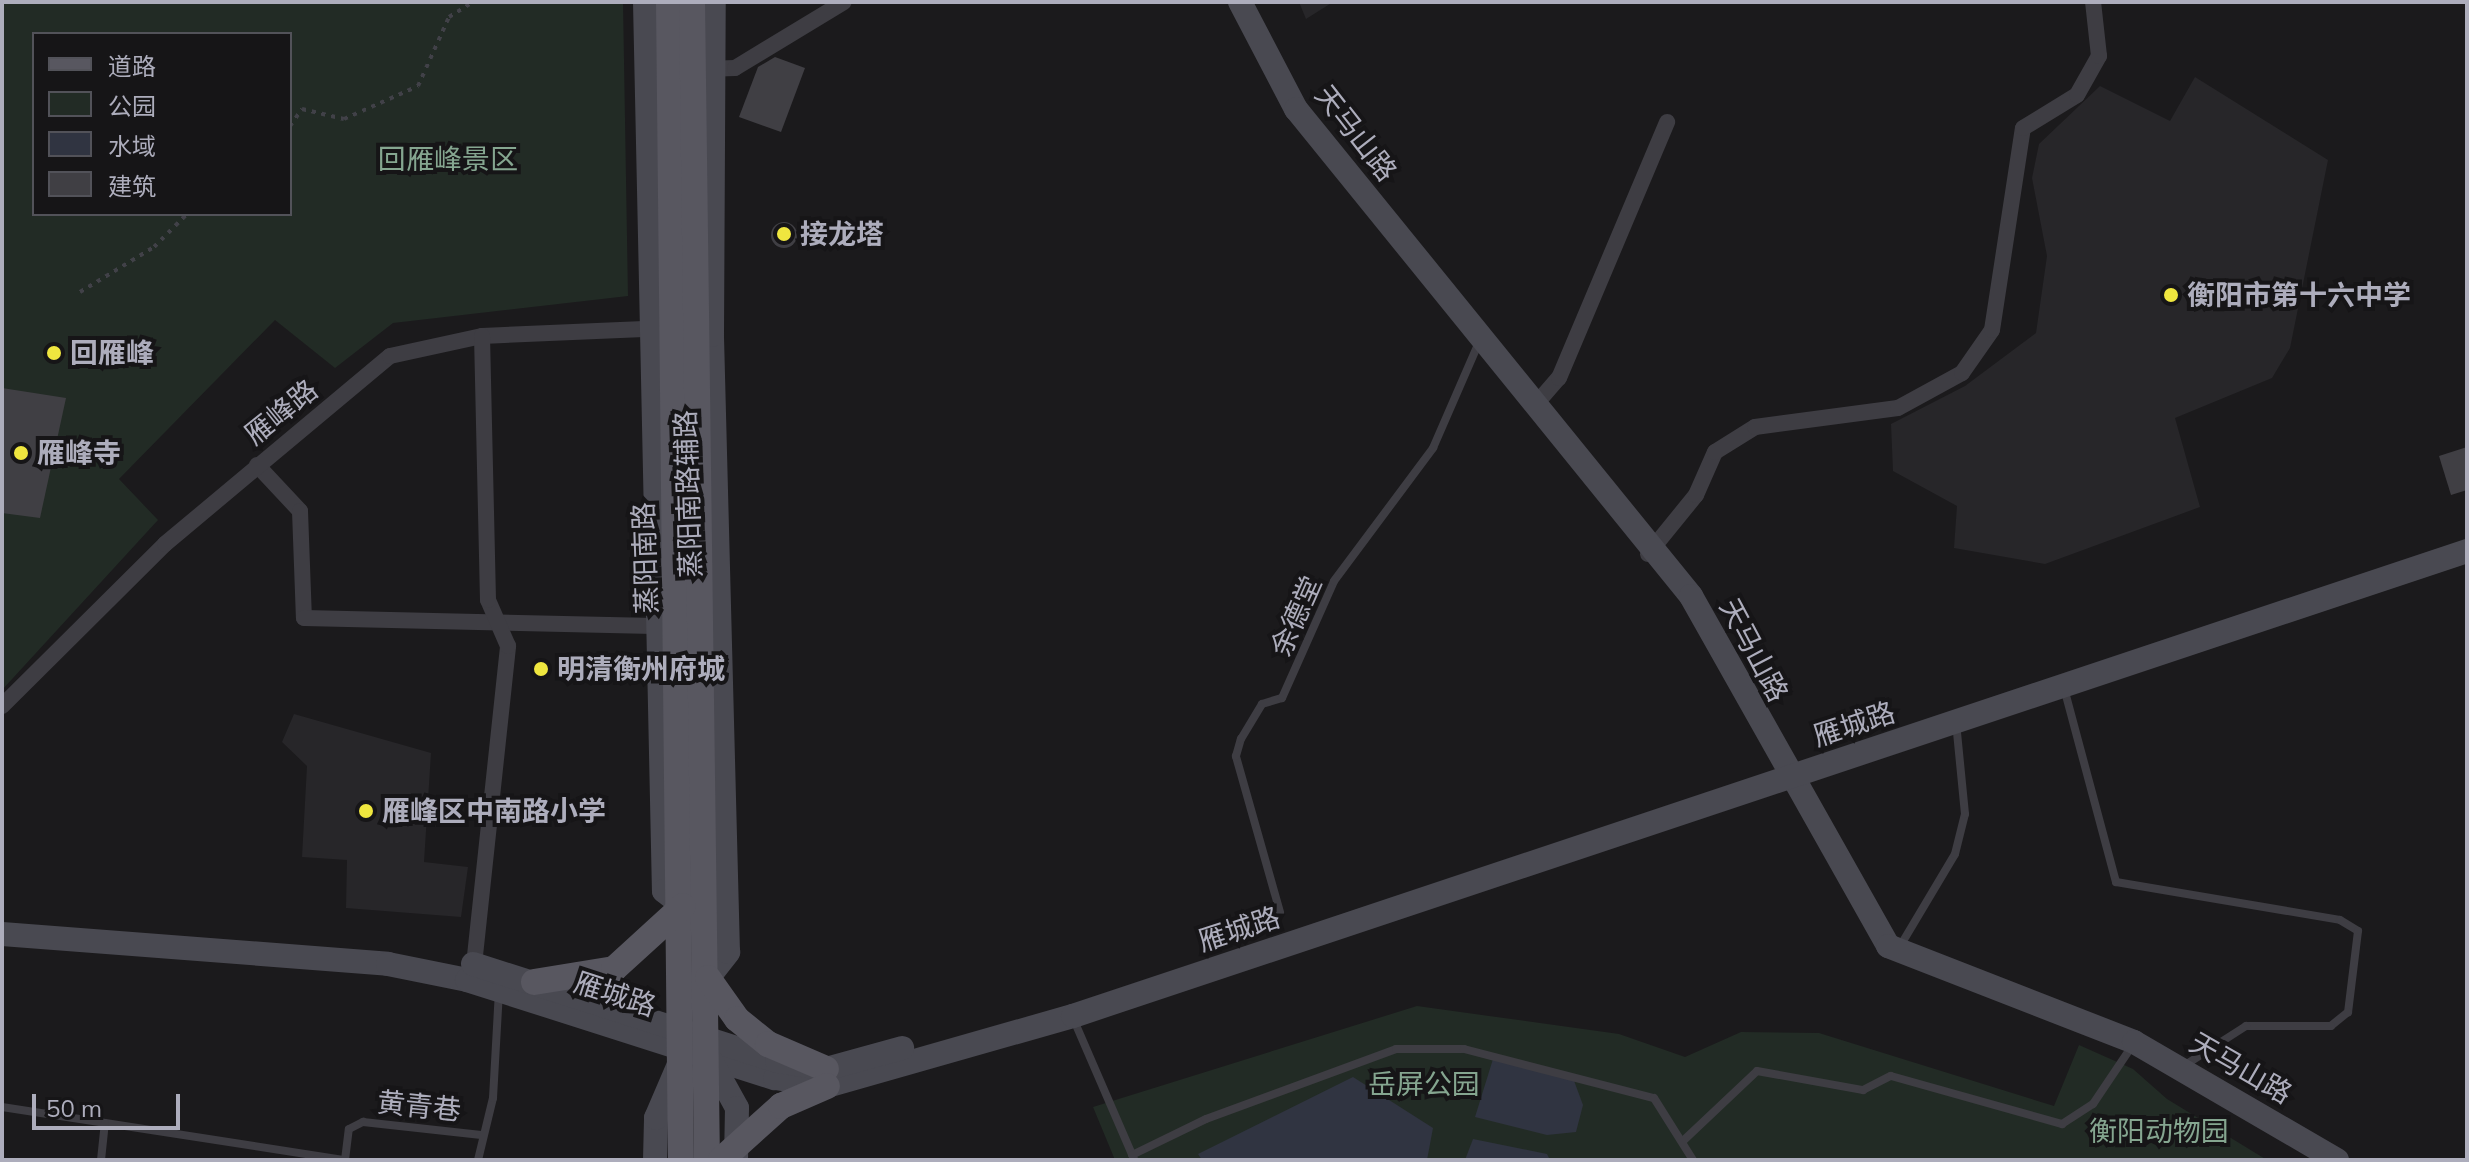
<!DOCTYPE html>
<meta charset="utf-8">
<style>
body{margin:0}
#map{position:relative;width:2469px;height:1162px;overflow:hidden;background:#1b1a1c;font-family:Mulish,"Noto Sans SC",sans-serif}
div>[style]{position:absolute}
.built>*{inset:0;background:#272629}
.green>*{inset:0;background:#222b25}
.water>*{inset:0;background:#303441}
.building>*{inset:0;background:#403f44}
.round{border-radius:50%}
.path>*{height:4px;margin-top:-2px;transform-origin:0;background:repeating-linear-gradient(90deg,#414148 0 4px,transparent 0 10px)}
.lane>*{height:8px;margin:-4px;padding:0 4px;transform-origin:4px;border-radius:4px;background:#3e3d43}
.street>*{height:16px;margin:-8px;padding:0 8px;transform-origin:8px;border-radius:8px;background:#3e3d43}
.secondary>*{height:24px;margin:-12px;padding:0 12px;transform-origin:12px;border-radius:12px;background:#494951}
.primary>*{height:26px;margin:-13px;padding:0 13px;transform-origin:13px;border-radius:13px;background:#585760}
.dots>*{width:22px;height:22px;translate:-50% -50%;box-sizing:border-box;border:4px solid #161517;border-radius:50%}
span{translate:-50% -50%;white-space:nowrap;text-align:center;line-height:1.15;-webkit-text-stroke:8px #161517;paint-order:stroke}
.street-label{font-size:28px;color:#adadbc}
.park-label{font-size:28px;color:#85a690}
.poi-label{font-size:28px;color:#adadbc;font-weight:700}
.left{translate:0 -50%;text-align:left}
.frame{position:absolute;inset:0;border:4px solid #adadbc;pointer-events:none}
.legend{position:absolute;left:32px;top:32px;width:260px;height:184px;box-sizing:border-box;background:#161517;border:2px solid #525259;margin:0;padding:10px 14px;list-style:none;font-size:24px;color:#adadbc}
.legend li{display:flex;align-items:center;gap:16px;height:40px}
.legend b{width:40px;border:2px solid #525259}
.scale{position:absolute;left:32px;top:1094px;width:148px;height:36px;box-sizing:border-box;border:4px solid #adadbc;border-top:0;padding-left:10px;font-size:24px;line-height:28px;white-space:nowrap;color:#adadbc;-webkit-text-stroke:6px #161517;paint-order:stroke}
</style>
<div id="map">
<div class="built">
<i style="clip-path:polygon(1299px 2px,1333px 2px,1306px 19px)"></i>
<i style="clip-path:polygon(2195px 77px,2328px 160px,2290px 348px,2272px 378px,2175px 418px,2200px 507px,2045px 564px,1954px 548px,1957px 506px,1893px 471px,1891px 424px,1965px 386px,2036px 333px,2047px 256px,2032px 178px,2039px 144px,2100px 86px,2170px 121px)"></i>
<i style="clip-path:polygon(294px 714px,431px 753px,424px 862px,468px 867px,461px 917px,346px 908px,347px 860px,302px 857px,307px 766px,282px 742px)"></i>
</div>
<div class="green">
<i style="clip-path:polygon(evenodd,2px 2px,623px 2px,628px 296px,393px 323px,335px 368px,275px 320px,119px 479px,158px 520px,2px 690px,2px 2px,34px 34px,290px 34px,290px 214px,34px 214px,34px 34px)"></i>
<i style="clip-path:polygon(1417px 1006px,1619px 1034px,1685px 1057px,1741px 1032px,1819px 1033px,2054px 1106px,2079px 1045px,2133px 1069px,2167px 1099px,2267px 1160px,1115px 1160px,1093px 1107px)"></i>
</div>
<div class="water">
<i style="clip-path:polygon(1493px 1059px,1573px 1078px,1583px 1105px,1576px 1132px,1547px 1135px,1475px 1117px)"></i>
<i style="clip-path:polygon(1353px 1077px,1433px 1128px,1427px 1160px,1202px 1160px,1198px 1154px)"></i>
<i style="clip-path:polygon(1473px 1139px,1547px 1154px,1550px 1160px,1465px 1160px)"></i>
</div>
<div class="building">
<i style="clip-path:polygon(775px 57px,805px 68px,781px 132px,739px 117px,758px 67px)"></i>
<i class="round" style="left:771px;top:222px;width:26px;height:26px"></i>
<i style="clip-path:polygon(2px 388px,66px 398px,40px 518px,2px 513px)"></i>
<i style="clip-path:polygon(2467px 447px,2467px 490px,2451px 495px,2439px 456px)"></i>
</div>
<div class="path">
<i style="left:290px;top:126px;width:21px;rotate:-55deg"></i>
<i style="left:302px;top:109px;width:43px;rotate:13.4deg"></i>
<i style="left:344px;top:119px;width:81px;rotate:-24deg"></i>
<i style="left:418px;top:86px;width:76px;rotate:-65.8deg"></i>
<i style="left:449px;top:17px;width:28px;rotate:-32deg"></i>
<i style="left:80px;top:292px;width:87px;rotate:-31.3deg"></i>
<i style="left:154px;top:247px;width:47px;rotate:-45deg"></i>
</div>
<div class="lane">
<i style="left:2064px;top:688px;width:201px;rotate:75deg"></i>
<i style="left:2116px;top:882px;width:227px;rotate:9.6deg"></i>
<i style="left:2340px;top:920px;width:21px;rotate:31deg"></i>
<i style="left:2358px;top:931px;width:82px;rotate:97deg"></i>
<i style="left:2348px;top:1012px;width:22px;rotate:141deg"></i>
<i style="left:2331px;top:1026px;width:85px;rotate:180deg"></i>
<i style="left:2246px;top:1026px;width:72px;rotate:147.4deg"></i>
<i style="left:1280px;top:912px;width:162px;rotate:-105.8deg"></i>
<i style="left:1236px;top:756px;width:18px;rotate:-74deg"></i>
<i style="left:1241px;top:739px;width:41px;rotate:-59deg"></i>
<i style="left:1262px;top:704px;width:21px;rotate:-17deg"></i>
<i style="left:1282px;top:698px;width:128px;rotate:-66deg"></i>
<i style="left:1334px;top:581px;width:166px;rotate:-53.3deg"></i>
<i style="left:1433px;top:448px;width:110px;rotate:-66.5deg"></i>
<i style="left:1899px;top:948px;width:109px;rotate:-59.2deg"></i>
<i style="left:1955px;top:854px;width:41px;rotate:-76deg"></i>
<i style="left:1965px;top:814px;width:91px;rotate:-95.6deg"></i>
<i style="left:1073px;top:1018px;width:154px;rotate:66.6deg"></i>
<i style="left:2px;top:1107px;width:347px;rotate:8.8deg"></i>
<i style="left:345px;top:1160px;width:31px;rotate:-83deg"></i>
<i style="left:349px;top:1129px;width:16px;rotate:-27deg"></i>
<i style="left:363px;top:1122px;width:119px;rotate:6.3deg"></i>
<i style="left:1684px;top:1140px;width:100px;rotate:-43.4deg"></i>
<i style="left:1757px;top:1071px;width:108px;rotate:10.2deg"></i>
<i style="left:1863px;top:1090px;width:31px;rotate:-27deg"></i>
<i style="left:1891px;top:1076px;width:178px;rotate:15.7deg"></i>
<i style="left:2062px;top:1124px;width:37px;rotate:-33deg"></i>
<i style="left:2093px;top:1104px;width:63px;rotate:-56.1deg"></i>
<i style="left:1132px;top:1155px;width:82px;rotate:-25.9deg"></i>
<i style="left:1206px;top:1119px;width:202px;rotate:-20.2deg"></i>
<i style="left:1396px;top:1049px;width:68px"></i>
<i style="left:1464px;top:1049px;width:196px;rotate:14.5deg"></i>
<i style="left:1654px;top:1098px;width:73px;rotate:57.8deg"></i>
<i style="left:101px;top:1160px;width:37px;rotate:-84deg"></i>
<i style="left:478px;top:1160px;width:64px;rotate:-76.4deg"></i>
<i style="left:493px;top:1098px;width:106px;rotate:-86.8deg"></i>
</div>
<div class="street">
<i style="left:706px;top:69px;width:29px;rotate:-2deg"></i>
<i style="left:735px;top:68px;width:127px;rotate:-31.2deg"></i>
<i style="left:1536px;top:404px;width:35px;rotate:-49deg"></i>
<i style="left:1559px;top:378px;width:278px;rotate:-67.1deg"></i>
<i style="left:257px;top:465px;width:63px;rotate:46.9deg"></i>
<i style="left:300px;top:511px;width:107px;rotate:87.9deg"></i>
<i style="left:304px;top:618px;width:361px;rotate:1.3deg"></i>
<i style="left:1648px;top:554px;width:76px;rotate:-50.9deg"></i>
<i style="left:1696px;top:495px;width:47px;rotate:-66.2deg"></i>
<i style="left:1715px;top:452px;width:47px;rotate:-32deg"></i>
<i style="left:1755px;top:427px;width:144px;rotate:-7.6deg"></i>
<i style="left:1898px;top:408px;width:73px;rotate:-28.7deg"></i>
<i style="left:1962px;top:373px;width:52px;rotate:-55.1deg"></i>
<i style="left:1992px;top:330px;width:204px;rotate:-81.3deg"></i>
<i style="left:2023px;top:128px;width:63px;rotate:-31.4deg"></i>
<i style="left:2077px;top:95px;width:45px;rotate:-60.6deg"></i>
<i style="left:2099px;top:56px;width:54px;rotate:-96.3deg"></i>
<i style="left:2px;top:706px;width:230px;rotate:-44.8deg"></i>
<i style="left:165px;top:544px;width:293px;rotate:-39.9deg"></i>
<i style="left:390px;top:356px;width:94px;rotate:-12.3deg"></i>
<i style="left:482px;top:336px;width:180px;rotate:-2.5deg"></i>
<i style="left:474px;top:965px;width:321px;rotate:-83.9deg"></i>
<i style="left:508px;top:646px;width:50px;rotate:-113.5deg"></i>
<i style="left:488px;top:600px;width:264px;rotate:-91.3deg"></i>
</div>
<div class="secondary">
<i style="left:645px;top:2px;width:889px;rotate:88.78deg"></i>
<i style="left:664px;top:891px;width:24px;rotate:38deg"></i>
<i style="left:1240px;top:2px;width:121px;rotate:62.4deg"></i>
<i style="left:1296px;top:109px;width:627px;rotate:50.95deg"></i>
<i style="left:1691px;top:596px;width:402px;rotate:60.6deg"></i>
<i style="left:1888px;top:946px;width:264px;rotate:21.3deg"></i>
<i style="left:2134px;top:1042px;width:235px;rotate:30.2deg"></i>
<i style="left:2px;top:934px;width:387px;rotate:4.4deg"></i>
<i style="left:388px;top:964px;width:81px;rotate:11.4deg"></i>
<i style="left:467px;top:980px;width:323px;rotate:17.7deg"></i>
<i style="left:775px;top:1078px;width:53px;rotate:8.7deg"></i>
<i style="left:827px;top:1086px;width:256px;rotate:-15.9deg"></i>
<i style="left:1073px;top:1016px;width:1470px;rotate:-18.45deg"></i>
<i style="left:473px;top:964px;width:319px;rotate:17.7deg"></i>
<i style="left:777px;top:1061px;width:50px;rotate:9.3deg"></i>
<i style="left:826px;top:1069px;width:79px;rotate:-15.4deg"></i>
<i style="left:708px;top:978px;width:33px;rotate:-52deg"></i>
<i style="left:728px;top:952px;width:617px;rotate:-91.49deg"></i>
<i style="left:712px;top:335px;width:333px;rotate:-89.7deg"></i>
<i style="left:709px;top:1057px;width:58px;rotate:61.2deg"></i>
<i style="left:737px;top:1108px;width:52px;rotate:91.1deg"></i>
<i style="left:655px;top:1160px;width:42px;rotate:-88.6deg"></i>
<i style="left:656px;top:1118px;width:61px;rotate:-66.8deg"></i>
</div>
<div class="primary">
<i style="left:669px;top:2px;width:1158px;rotate:89.41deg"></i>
<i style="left:692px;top:2px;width:1158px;rotate:89.26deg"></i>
<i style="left:708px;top:978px;width:50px;rotate:54.7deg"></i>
<i style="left:737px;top:1019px;width:40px;rotate:39deg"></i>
<i style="left:768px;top:1044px;width:63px;rotate:23.3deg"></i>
<i style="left:534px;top:982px;width:81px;rotate:-9.2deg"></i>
<i style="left:614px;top:969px;width:93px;rotate:-42.4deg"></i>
<i style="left:721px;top:1160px;width:81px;rotate:-42deg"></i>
<i style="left:781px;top:1106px;width:50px;rotate:-23.5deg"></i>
</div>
<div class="dots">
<i style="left:784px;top:234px;background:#efe63f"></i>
<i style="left:2171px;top:295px;background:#efe63f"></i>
<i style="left:54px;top:353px;background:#efe63f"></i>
<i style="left:21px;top:453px;background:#efe63f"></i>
<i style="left:541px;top:669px;background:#efe63f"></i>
<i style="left:366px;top:811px;background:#efe63f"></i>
</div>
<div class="street-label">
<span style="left:1356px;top:133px;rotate:52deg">天马山路</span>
<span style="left:281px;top:412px;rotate:-39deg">雁峰路</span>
<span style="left:688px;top:494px;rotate:-92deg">蒸阳南路辅路</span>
<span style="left:645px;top:558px;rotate:-92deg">蒸阳南路</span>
<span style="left:1296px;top:616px;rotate:-66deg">余德堂</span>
<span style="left:1754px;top:650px;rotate:62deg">天马山路</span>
<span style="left:1854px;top:724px;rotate:-18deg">雁城路</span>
<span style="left:1239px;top:929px;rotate:-18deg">雁城路</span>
<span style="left:615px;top:994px;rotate:18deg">雁城路</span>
<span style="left:2241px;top:1068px;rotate:30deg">天马山路</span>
<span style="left:419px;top:1106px;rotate:6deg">黄青巷</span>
</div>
<div class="park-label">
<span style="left:448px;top:159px">回雁峰景区</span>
<span style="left:1424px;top:1084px">岳屏公园</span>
<span style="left:2159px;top:1131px">衡阳动物园</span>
</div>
<div class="poi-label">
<span class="left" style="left:800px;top:234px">接龙塔</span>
<span class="left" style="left:2187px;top:295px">衡阳市第十六中学</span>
<span class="left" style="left:70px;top:353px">回雁峰</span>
<span class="left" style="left:37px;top:453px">雁峰寺</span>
<span class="left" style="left:557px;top:669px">明清衡州府城</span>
<span class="left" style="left:382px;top:811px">雁峰区中南路小学</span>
</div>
<div class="frame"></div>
<ul class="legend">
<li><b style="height:10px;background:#585760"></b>道路</li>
<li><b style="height:22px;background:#222b25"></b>公园</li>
<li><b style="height:22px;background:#303441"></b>水域</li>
<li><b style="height:22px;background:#403f44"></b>建筑</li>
</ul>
<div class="scale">50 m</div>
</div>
